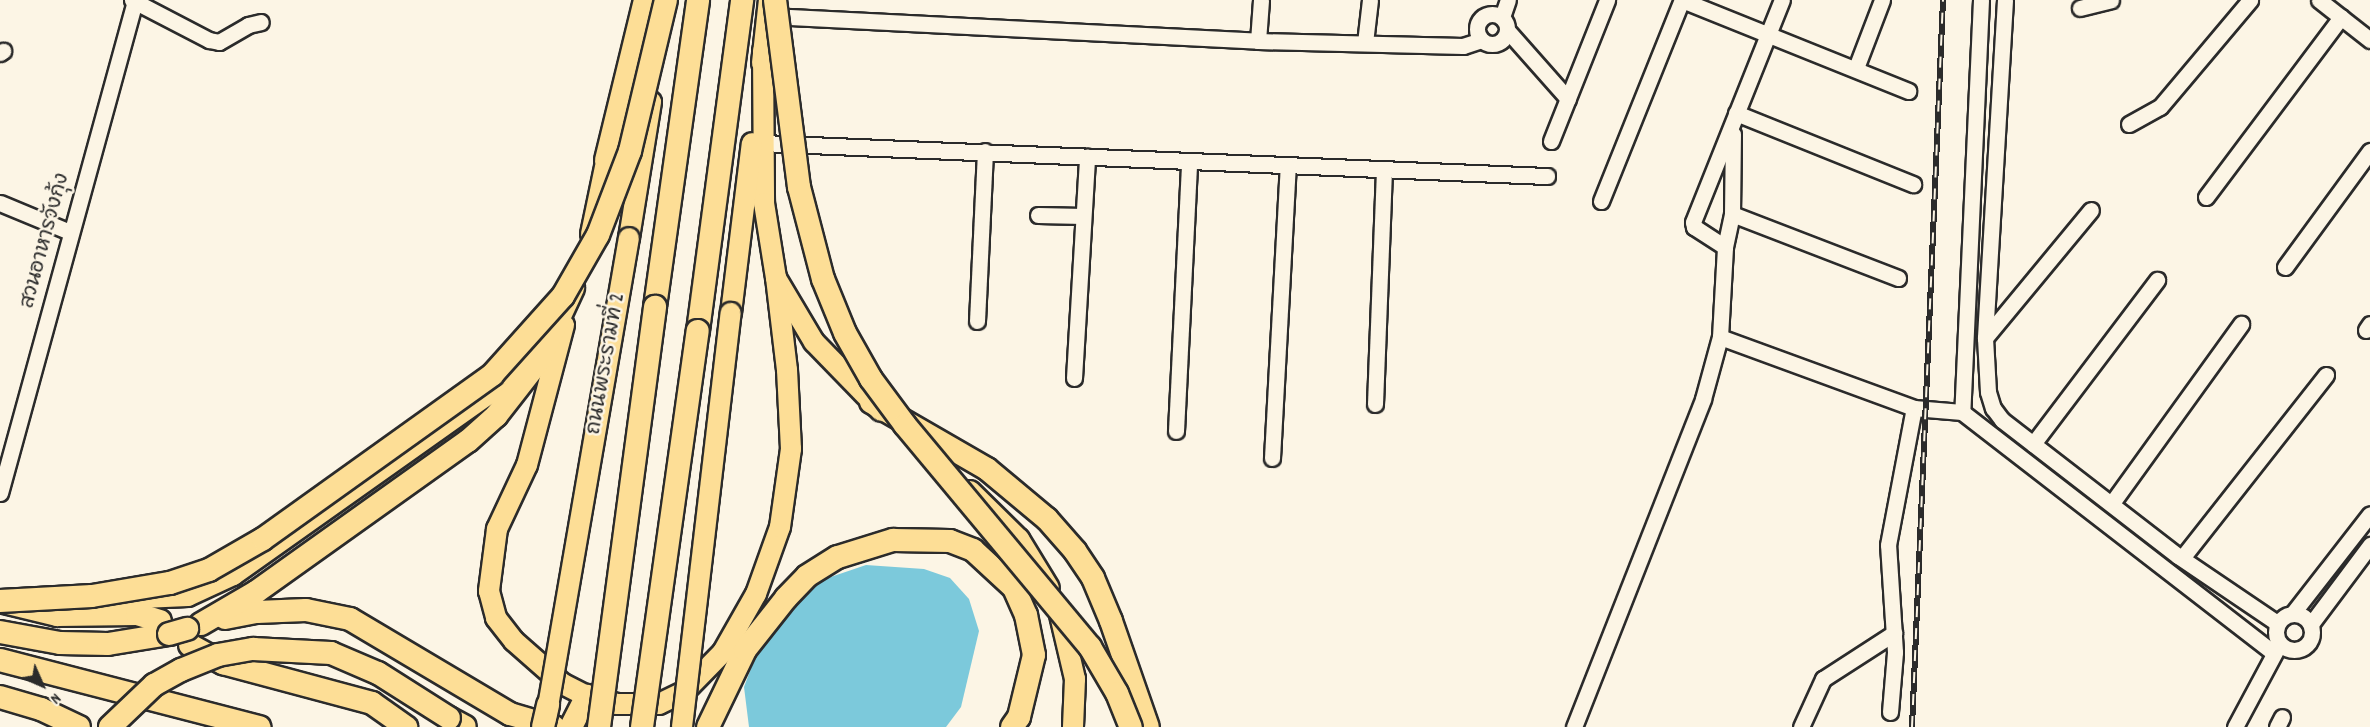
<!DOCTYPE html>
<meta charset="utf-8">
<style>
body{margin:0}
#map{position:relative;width:2370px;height:727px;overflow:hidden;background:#fcf5e5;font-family:Dekko,"Playpen Sans Thai",sans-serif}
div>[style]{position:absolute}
.water>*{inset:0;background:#7cc9db}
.roads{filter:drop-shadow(2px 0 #2b2b2b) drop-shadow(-2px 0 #2b2b2b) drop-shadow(0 2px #2b2b2b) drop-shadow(0 -2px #2b2b2b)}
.minor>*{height:15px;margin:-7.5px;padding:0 7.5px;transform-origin:7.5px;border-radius:7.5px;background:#fcf5e5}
.minor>.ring{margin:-7.5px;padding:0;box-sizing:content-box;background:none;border:15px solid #fcf5e5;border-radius:50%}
.major>*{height:20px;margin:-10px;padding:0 10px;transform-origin:10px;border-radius:10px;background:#fdde96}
.highway>*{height:22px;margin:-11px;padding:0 11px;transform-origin:11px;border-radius:11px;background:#fdde96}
.rail>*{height:6px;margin-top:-3px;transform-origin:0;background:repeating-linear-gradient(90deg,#fcf5e5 0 11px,#2b2b2b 0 22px);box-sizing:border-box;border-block:2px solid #2b2b2b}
.bridges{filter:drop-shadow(2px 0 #2b2b2b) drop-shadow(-2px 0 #2b2b2b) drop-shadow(0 2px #2b2b2b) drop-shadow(0 -2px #2b2b2b)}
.major-bridge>*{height:20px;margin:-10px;padding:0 10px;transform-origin:10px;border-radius:10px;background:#fdde96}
.highway-bridge>*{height:22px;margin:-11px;padding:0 11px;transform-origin:11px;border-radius:11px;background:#fdde96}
span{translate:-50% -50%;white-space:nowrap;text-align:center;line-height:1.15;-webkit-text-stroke:5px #fcf5e5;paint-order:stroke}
.street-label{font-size:21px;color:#2b2b2b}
.north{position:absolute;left:12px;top:655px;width:60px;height:60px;-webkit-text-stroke:4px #fcf5e5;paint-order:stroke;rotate:135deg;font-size:16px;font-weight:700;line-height:24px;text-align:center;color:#2b2b2b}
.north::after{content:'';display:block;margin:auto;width:21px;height:27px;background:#2b2b2b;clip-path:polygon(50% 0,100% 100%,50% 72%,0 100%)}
</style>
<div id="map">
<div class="water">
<i style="clip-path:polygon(866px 565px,924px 569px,950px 578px,969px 599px,979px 631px,961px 707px,946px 727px,749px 727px,744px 687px,760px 644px,786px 606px,816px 582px)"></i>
</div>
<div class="roads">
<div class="minor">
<i style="left:132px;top:0;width:87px;rotate:27.5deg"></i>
<i style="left:209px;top:40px;width:10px;rotate:11deg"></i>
<i style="left:219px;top:42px;width:34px;rotate:-30deg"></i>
<i style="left:248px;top:25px;width:13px;rotate:-13deg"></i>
<i style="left:1682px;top:0;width:244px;rotate:21.9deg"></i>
<i style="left:1981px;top:0;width:412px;rotate:92.6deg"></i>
<i style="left:1962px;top:412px;width:392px;rotate:37.7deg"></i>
<i style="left:2005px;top:0;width:339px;rotate:93.4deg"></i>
<i style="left:1985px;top:338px;width:54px;rotate:86.8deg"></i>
<i style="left:1988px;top:392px;width:17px;rotate:73deg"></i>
<i style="left:1993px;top:408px;width:15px;rotate:53deg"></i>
<i style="left:2002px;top:420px;width:222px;rotate:37.7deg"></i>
<i style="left:2178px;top:556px;width:120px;rotate:34.1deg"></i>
<i style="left:2319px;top:0;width:65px;rotate:38.1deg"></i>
<i style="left:2080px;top:8px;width:32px;rotate:-14deg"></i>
<i class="ring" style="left:1477px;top:14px;width:15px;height:15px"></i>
<i style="left:770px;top:16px;width:489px;rotate:2.9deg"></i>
<i style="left:1258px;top:41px;width:205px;rotate:1.4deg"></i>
<i style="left:1463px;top:46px;width:19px;rotate:-18deg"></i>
<i style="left:1502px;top:17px;width:18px;rotate:-71deg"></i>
<i style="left:1507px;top:30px;width:92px;rotate:48.5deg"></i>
<i style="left:1258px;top:41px;width:41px;rotate:-85.8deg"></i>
<i style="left:1365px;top:43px;width:43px;rotate:-83.4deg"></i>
<i style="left:0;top:53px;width:4px;rotate:-34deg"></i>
<i style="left:1856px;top:68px;width:73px;rotate:-69.1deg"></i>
<i style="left:1736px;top:113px;width:191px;rotate:21.9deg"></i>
<i style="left:2129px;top:124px;width:35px;rotate:-29deg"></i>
<i style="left:2160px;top:107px;width:140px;rotate:-49.9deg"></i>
<i style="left:1551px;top:141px;width:152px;rotate:-68.3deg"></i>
<i style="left:762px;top:143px;width:786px;rotate:2.41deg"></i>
<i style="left:2206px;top:197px;width:225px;rotate:-53.1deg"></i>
<i style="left:1601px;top:201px;width:217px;rotate:-68.1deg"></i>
<i style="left:0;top:203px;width:76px;rotate:22.5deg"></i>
<i style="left:1732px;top:214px;width:178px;rotate:21.1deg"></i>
<i style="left:1038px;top:215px;width:45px;rotate:1.3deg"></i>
<i style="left:1725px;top:247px;width:37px;rotate:-147deg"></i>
<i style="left:1694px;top:227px;width:5px;rotate:-101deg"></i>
<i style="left:1693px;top:222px;width:239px;rotate:-68.2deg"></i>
<i style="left:2285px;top:267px;width:144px;rotate:-53.8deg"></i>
<i style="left:977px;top:321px;width:170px;rotate:-87.3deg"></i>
<i style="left:2366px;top:330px;width:7px;rotate:-56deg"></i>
<i style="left:1720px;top:337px;width:90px;rotate:-86.8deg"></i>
<i style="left:1725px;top:247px;width:34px;rotate:-78deg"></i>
<i style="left:1732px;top:214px;width:80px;rotate:-89.3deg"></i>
<i style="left:1985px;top:338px;width:166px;rotate:-50.4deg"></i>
<i style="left:1074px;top:378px;width:222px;rotate:-86.6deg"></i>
<i style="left:1375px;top:404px;width:235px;rotate:-87.8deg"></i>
<i style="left:1176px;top:431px;width:269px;rotate:-87.2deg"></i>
<i style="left:2033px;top:444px;width:206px;rotate:-52.9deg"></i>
<i style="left:1272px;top:458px;width:292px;rotate:-86.9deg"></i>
<i style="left:0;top:493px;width:510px;rotate:-74.66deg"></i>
<i style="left:2112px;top:503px;width:221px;rotate:-54.2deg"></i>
<i style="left:2182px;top:558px;width:233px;rotate:-51.8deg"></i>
<i style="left:2293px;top:613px;width:125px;rotate:-52.1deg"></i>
<i class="ring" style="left:2276px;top:614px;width:21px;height:21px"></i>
<i style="left:2311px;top:624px;width:99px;rotate:-53.2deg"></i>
<i style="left:1890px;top:712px;width:60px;rotate:-85.2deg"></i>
<i style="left:1895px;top:652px;width:107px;rotate:-93.7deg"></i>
<i style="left:1888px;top:545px;width:139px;rotate:-79.3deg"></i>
<i style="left:1574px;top:727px;width:352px;rotate:-68.5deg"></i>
<i style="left:1703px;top:399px;width:64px;rotate:-74.7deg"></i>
<i style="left:1720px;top:337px;width:207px;rotate:20.1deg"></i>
<i style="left:1914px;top:408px;width:48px;rotate:4.8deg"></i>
<i style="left:1801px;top:727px;width:53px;rotate:-65.4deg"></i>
<i style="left:1823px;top:679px;width:85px;rotate:-32.9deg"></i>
<i style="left:2235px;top:727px;width:93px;rotate:-61.8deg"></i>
<i style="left:2277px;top:727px;width:11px;rotate:-63deg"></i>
</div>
<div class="major">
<i style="left:763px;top:51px;width:152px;rotate:89.6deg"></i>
<i style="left:764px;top:203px;width:76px;rotate:80.9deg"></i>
<i style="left:776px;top:278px;width:74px;rotate:59.3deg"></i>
<i style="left:814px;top:342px;width:96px;rotate:45.8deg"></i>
<i style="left:762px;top:63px;width:63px;rotate:-83.7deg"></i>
<i style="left:605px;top:160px;width:165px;rotate:-76.3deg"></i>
<i style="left:591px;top:234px;width:88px;rotate:-78.2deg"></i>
<i style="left:629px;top:238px;width:138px;rotate:-80.8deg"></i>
<i style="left:731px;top:313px;width:171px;rotate:-83deg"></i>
<i style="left:564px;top:325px;width:145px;rotate:104.8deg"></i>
<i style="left:527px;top:465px;width:71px;rotate:115.1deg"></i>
<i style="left:497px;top:529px;width:63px;rotate:97.4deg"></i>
<i style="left:489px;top:591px;width:28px;rotate:75deg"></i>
<i style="left:496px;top:618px;width:29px;rotate:52deg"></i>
<i style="left:514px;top:641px;width:65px;rotate:41.3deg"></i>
<i style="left:563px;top:684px;width:27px;rotate:27deg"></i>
<i style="left:587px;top:696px;width:30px;rotate:15deg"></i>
<i style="left:616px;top:704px;width:43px"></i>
<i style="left:659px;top:704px;width:28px;rotate:-26deg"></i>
<i style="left:684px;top:692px;width:56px;rotate:-45.7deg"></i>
<i style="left:723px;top:652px;width:67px;rotate:-60.4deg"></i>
<i style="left:756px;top:594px;width:71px;rotate:-70.3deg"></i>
<i style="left:780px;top:527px;width:79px;rotate:-82deg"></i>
<i style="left:791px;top:449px;width:79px;rotate:-92.9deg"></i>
<i style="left:787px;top:370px;width:93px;rotate:-96.8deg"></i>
<i style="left:970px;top:491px;width:69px;rotate:44.4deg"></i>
<i style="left:1019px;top:539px;width:57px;rotate:58.5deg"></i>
<i style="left:119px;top:599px;width:69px;rotate:-2.5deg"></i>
<i style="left:188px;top:596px;width:50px;rotate:-25deg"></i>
<i style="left:233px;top:575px;width:320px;rotate:-35.3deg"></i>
<i style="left:494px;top:390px;width:30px;rotate:-44deg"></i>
<i style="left:516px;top:369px;width:50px;rotate:-54.7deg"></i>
<i style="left:1060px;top:615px;width:66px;rotate:76.8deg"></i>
<i style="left:1075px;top:679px;width:48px;rotate:92.4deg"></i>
</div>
<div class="highway">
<i style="left:655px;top:307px;width:310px;rotate:-82deg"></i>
<i style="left:698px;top:331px;width:334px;rotate:-82.4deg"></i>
<i style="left:871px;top:402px;width:134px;rotate:30deg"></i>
<i style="left:987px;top:469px;width:78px;rotate:39.8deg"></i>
<i style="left:1047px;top:519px;width:43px;rotate:48.8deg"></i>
<i style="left:1075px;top:551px;width:32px;rotate:56deg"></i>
<i style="left:1093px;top:578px;width:47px;rotate:67.3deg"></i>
<i style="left:1111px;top:621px;width:112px;rotate:70.8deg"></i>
<i style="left:4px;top:602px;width:55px;rotate:13.8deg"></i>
<i style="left:57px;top:615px;width:80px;rotate:-0.7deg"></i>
<i style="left:137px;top:614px;width:24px;rotate:17deg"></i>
<i style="left:225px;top:618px;width:33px;rotate:-11deg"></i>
<i style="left:257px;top:612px;width:49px;rotate:-2.3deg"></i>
<i style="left:306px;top:610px;width:45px;rotate:11.6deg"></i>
<i style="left:350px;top:619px;width:186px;rotate:30.7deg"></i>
<i style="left:510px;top:714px;width:46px;rotate:16.5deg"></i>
<i style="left:201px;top:624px;width:64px;rotate:-30.2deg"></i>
<i style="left:256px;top:592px;width:260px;rotate:-35.5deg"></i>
<i style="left:468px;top:441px;width:38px;rotate:-42deg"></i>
<i style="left:496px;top:416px;width:70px;rotate:-52deg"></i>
<i style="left:539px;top:361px;width:81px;rotate:-65deg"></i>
<i style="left:0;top:632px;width:61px;rotate:10.4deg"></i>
<i style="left:60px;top:643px;width:48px;rotate:1.2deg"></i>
<i style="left:108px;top:644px;width:62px;rotate:-9.3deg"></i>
<i style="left:190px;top:645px;width:38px;rotate:29deg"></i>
<i style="left:223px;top:663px;width:154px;rotate:15deg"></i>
<i style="left:372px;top:703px;width:42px;rotate:35.2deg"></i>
<i style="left:0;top:660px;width:268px;rotate:14.5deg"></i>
<i style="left:0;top:697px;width:43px;rotate:16.3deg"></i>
<i style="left:41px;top:709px;width:42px;rotate:25.3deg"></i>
<i style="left:449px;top:718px;width:18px;rotate:29deg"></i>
<i style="left:571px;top:727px;width:35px;rotate:-63deg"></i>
<i style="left:708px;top:727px;width:85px;rotate:-64.3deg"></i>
<i style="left:745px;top:650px;width:66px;rotate:-51.7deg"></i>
<i style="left:786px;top:598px;width:30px;rotate:-46deg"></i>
<i style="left:807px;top:576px;width:36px;rotate:-32deg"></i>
<i style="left:838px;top:557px;width:58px;rotate:-17.2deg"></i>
<i style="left:893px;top:540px;width:57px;rotate:1deg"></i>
<i style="left:950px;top:541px;width:25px;rotate:21deg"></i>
<i style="left:973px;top:550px;width:56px;rotate:42.8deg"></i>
<i style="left:1014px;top:588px;width:30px;rotate:66deg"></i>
<i style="left:1026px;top:615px;width:41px;rotate:78.7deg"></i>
<i style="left:1034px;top:655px;width:64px;rotate:103.6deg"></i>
<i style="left:1019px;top:717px;width:12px;rotate:125deg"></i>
</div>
</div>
<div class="rail">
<i style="left:1912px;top:727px;width:728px;rotate:-87.56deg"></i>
</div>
<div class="bridges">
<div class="major-bridge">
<i style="left:546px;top:718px;width:487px;rotate:-80.2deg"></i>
<i style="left:682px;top:727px;width:417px;rotate:-83.3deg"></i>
</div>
<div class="highway-bridge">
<i style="left:775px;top:0;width:189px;rotate:82.7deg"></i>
<i style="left:799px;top:187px;width:95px;rotate:75.4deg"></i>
<i style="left:823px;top:279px;width:58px;rotate:67.8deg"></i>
<i style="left:845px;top:333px;width:53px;rotate:60.5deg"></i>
<i style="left:871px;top:379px;width:57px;rotate:53.5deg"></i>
<i style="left:905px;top:425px;width:289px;rotate:50.2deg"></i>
<i style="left:1090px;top:647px;width:53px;rotate:59.6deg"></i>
<i style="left:1117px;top:693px;width:37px;rotate:68deg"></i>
<i style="left:0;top:601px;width:92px;rotate:-3.1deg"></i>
<i style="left:92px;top:596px;width:79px;rotate:-9.5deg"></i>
<i style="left:170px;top:583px;width:41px;rotate:-18.4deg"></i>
<i style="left:209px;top:570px;width:62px;rotate:-29.9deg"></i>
<i style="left:263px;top:539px;width:282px;rotate:-35.6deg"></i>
<i style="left:492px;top:375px;width:106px;rotate:-48.1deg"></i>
<i style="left:563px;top:296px;width:70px;rotate:-60.2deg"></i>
<i style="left:598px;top:235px;width:90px;rotate:-69.1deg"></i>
<i style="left:630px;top:151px;width:155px;rotate:-76.6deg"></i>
<i style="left:169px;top:634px;width:19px;rotate:-16deg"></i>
<i style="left:110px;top:727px;width:61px;rotate:-43.7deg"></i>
<i style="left:154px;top:685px;width:31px;rotate:-29deg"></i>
<i style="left:181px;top:670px;width:40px;rotate:-22deg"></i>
<i style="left:218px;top:655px;width:36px;rotate:-10deg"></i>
<i style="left:253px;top:649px;width:78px;rotate:2.9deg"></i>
<i style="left:331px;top:653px;width:51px;rotate:23.1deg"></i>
<i style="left:378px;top:673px;width:84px;rotate:32.4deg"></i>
<i style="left:543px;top:727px;width:23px;rotate:-77deg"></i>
<i style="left:599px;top:727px;width:424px;rotate:-82.4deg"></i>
<i style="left:642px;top:727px;width:400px;rotate:-82deg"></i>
</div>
</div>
<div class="street-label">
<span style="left:46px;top:241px;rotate:-75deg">สวนอาหารวังกุ้ง</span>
<span style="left:607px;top:364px;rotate:-80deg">ถนนพระรามที่ 2</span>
</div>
<div class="north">N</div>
</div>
